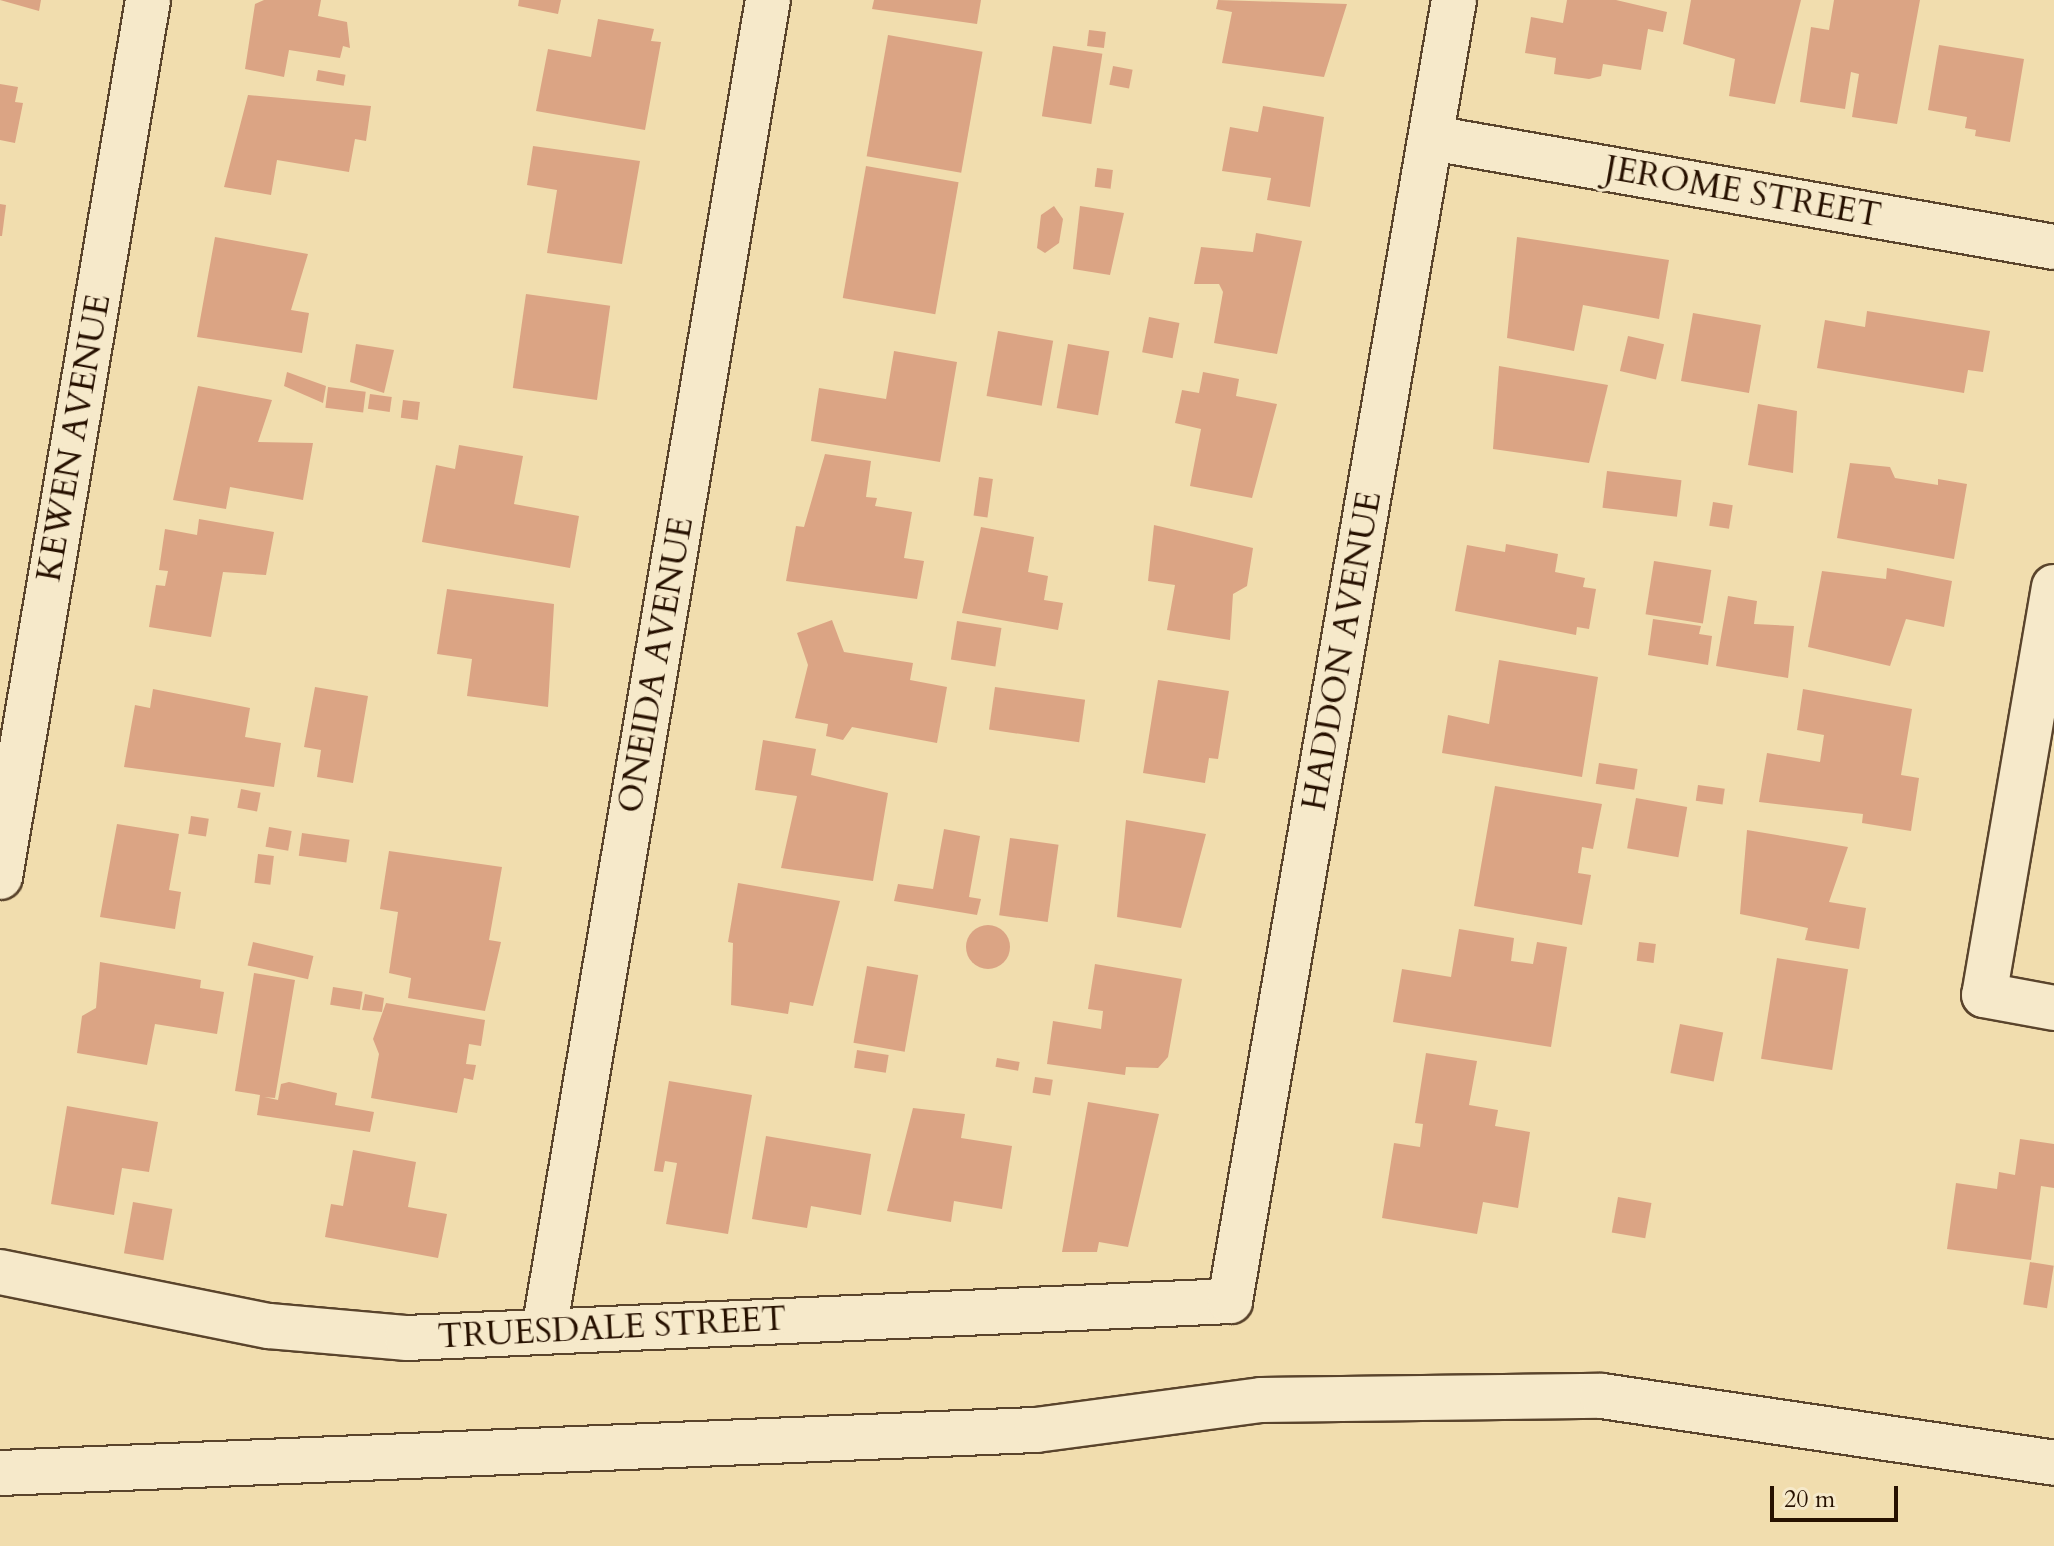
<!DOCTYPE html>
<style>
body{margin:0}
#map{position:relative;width:2054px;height:1546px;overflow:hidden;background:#f1ddae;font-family:Cardo,serif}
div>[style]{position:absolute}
.building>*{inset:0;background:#dba484;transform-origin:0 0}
.round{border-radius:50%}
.roads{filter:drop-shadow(2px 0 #5a442c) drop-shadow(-2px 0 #5a442c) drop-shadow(0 2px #5a442c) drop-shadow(0 -2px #5a442c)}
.minor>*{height:44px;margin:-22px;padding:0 22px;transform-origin:22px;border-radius:22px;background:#f6e9ca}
span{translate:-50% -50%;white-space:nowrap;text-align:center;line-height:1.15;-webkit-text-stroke:6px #f6e9ca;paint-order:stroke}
.street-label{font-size:34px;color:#271100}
.scale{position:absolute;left:1770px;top:1486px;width:128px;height:36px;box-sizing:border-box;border:4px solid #271100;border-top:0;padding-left:10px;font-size:24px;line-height:28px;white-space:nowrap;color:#271100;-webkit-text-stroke:6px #f6e9ca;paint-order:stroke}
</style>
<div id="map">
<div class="building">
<i style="clip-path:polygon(0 0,41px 0,39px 11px)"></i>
<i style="clip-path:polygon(264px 0,321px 0,318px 16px,347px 22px,350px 48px,343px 46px,340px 58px,289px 50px,284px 77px,245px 69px,255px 4px)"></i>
<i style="clip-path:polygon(519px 0,561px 0,558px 14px,518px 6px)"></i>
<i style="clip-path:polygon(874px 0,981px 0,977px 24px,872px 9px)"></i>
<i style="clip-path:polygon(1218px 0,1347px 4px,1324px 77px,1222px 63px,1232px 12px,1216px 9px)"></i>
<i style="clip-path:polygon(1567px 0,1616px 0,1667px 12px,1663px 32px,1648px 29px,1641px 70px,1603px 64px,1601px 76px,1589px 79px,1554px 74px,1556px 58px,1525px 53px,1531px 17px,1563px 23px)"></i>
<i style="clip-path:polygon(1691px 0,1801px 0,1775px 104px,1729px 96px,1735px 59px,1683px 44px)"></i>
<i style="clip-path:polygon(1834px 0,1920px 0,1897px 124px,1852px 117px,1859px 74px,1851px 72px,1845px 109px,1800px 102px,1811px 27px,1829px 30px)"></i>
<i style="clip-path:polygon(598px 19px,654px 29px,651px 41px,661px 42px,645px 130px,536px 111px,548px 49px,591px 57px)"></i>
<i style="left:1089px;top:30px;width:17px;height:16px;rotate:7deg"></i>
<i style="left:888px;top:35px;width:96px;height:123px;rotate:10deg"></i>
<i style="clip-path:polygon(1939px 45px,2024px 59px,2010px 142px,1975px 136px,1976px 130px,1965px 128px,1967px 117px,1928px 110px)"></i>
<i style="left:1053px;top:46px;width:50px;height:71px;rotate:9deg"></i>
<i style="left:1113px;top:66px;width:20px;height:19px;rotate:11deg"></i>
<i style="left:318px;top:70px;width:28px;height:11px;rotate:10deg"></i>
<i style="clip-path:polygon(0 84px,18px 87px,15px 102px,23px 103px,15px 143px,0 140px)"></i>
<i style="clip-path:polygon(248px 95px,371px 106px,366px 141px,355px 139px,349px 172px,277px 160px,271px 195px,224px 187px)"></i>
<i style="clip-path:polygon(1263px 106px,1324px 117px,1310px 207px,1267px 200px,1271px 178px,1222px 171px,1230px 127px,1258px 132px)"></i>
<i style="clip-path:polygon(533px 146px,640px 161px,622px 264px,547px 253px,557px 190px,527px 185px)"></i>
<i style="left:866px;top:166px;width:94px;height:134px;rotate:10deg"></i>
<i style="left:1097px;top:168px;width:16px;height:19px;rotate:7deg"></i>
<i style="clip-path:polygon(0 204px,6px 205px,2px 236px,0 236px)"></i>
<i style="clip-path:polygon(1054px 206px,1063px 219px,1059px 243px,1045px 253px,1037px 248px,1041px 215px)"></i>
<i style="clip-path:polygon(1080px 206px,1124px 213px,1110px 275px,1073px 269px)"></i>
<i style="clip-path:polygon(1256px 233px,1302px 241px,1277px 354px,1214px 343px,1223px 292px,1219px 284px,1194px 284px,1201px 247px,1253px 252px)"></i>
<i style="clip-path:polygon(215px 237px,308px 254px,291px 310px,309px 313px,302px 353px,197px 337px)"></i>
<i style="clip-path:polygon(1517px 237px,1669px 260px,1659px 319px,1583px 305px,1574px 351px,1507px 338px)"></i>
<i style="left:526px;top:294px;width:85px;height:95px;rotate:8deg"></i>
<i style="clip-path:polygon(1867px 311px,1990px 331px,1983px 372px,1968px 370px,1964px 393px,1817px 368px,1825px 320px,1865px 327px)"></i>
<i style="left:1693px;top:313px;width:69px;height:69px;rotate:10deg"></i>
<i style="left:1149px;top:317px;width:31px;height:36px;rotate:11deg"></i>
<i style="left:998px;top:331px;width:56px;height:66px;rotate:10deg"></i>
<i style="left:1628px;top:336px;width:37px;height:36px;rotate:13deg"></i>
<i style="clip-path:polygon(356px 344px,394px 350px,384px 393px,350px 382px)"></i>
<i style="left:1068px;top:344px;width:42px;height:65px;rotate:10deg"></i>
<i style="clip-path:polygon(894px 351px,957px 362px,940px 462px,811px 441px,819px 388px,886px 399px)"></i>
<i style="clip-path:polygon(1499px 366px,1608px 385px,1589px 463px,1493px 449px)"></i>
<i style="clip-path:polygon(287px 372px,326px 386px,323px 403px,284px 386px)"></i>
<i style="clip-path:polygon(1203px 372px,1239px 379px,1236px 396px,1277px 404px,1252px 498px,1190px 486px,1201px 429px,1175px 423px,1182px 390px,1199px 393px)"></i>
<i style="clip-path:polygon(198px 386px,272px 400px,258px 442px,313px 443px,303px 500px,230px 487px,226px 509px,173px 500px)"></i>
<i style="left:328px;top:387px;width:38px;height:21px;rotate:7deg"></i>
<i style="left:370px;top:394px;width:22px;height:15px;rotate:8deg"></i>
<i style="left:403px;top:400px;width:17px;height:18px;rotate:7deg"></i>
<i style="clip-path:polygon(1758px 404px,1797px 411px,1793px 473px,1748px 465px)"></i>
<i style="clip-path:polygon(459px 445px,523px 456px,514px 504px,579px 516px,570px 568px,422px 542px,436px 465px,455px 469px)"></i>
<i style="clip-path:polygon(825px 454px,871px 461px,866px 497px,877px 498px,875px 506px,912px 512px,904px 558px,924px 561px,917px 599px,786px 581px,796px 526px,804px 527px)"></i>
<i style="clip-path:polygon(1850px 463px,1890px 467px,1895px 478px,1938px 485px,1938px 479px,1967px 484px,1954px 559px,1837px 538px)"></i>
<i style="left:1607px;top:471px;width:75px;height:37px;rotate:7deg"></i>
<i style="left:979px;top:477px;width:14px;height:39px;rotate:8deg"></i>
<i style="left:1713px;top:502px;width:20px;height:24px;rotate:9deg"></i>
<i style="clip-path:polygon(199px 519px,274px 532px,266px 575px,223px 572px,211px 637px,149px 627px,156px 585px,165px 586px,168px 571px,159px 570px,165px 529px,197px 535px)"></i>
<i style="clip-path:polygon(1154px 525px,1253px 548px,1247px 586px,1233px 594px,1230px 640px,1167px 630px,1175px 585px,1148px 581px)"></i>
<i style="clip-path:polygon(981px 527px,1034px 537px,1028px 572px,1048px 576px,1044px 600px,1063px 603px,1058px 630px,962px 613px)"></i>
<i style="clip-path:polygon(1506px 544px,1558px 554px,1555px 572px,1585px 578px,1583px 587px,1596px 589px,1589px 629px,1577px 627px,1576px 635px,1455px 611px,1467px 545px,1505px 552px)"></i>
<i style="left:1654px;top:561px;width:58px;height:54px;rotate:9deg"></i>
<i style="clip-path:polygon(1887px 568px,1952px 581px,1944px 627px,1906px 619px,1890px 666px,1808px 647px,1822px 571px,1886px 579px)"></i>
<i style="clip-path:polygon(447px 589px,554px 604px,548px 707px,467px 696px,472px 659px,437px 654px)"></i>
<i style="clip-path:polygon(1728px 596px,1757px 601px,1754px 624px,1794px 626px,1788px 678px,1716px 666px)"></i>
<i style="clip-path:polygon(1653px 619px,1701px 626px,1699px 634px,1712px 636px,1708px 665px,1648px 655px)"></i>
<i style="clip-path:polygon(832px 620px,844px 652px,913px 663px,910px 680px,947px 687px,937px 743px,852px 727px,843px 740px,826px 736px,828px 724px,795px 718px,808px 665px,797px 633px)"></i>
<i style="left:957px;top:621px;width:45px;height:39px;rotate:9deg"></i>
<i style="clip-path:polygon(1499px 660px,1598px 677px,1582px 777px,1442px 753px,1448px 715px,1489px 724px)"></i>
<i style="clip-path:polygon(1158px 680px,1229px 691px,1218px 759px,1209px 758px,1205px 783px,1143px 773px)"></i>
<i style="clip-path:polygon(315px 687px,368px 696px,353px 783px,317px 777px,321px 750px,304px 747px)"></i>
<i style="left:995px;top:687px;width:91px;height:43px;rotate:8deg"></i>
<i style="clip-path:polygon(153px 689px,250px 708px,245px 737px,281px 743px,274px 787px,124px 767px,135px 705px,150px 708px)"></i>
<i style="clip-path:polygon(1803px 689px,1912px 709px,1901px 775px,1919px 778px,1911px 831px,1862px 823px,1863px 814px,1759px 802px,1767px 753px,1820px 762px,1824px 735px,1797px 730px)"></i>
<i style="clip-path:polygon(763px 740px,816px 749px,811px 775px,888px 793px,873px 881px,781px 868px,797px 796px,755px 790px)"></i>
<i style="left:1599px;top:763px;width:39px;height:21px;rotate:9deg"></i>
<i style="left:1698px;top:785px;width:27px;height:16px;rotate:8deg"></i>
<i style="clip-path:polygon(1495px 786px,1602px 804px,1593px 849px,1582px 847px,1578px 873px,1591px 875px,1582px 925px,1474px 906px)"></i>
<i style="left:241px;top:789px;width:20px;height:19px;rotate:11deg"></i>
<i style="left:1636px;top:798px;width:52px;height:51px;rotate:10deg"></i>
<i style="left:191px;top:816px;width:18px;height:18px;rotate:9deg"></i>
<i style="clip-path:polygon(1126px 820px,1206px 834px,1181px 928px,1117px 917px)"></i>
<i style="clip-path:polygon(117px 824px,179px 834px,169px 890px,181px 892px,175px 929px,100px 917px)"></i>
<i style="left:269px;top:827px;width:23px;height:20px;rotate:10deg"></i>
<i style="clip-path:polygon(944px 829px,980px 836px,969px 897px,981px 899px,977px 915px,894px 901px,898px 884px,933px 889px)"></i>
<i style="clip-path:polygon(1747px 830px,1848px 847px,1829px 902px,1866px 908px,1859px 949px,1805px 940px,1808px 928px,1740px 914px)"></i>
<i style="left:302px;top:833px;width:48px;height:23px;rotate:8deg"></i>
<i style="left:1010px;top:838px;width:49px;height:78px;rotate:8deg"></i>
<i style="clip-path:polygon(389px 851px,502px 867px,489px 940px,501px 942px,485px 1011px,408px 998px,411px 978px,389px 973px,398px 912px,380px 909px)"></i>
<i style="left:258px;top:854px;width:16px;height:29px;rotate:7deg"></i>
<i style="clip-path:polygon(738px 883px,840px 901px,813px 1006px,790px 1002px,788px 1014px,731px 1005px,733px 943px,728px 942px)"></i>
<i class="round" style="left:966px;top:925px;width:44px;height:44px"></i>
<i style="clip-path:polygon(1459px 929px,1514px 938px,1511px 961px,1533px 964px,1537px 942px,1567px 947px,1551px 1047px,1393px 1022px,1402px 969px,1451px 977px)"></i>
<i style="left:253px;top:942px;width:62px;height:24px;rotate:13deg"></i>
<i style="left:1639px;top:942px;width:17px;height:19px;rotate:7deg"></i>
<i style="left:1777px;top:958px;width:72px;height:102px;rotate:9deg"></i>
<i style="clip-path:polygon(100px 962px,201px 980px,200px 988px,224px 992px,217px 1034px,155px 1024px,147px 1065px,77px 1053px,82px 1016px,96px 1008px)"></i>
<i style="clip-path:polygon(1095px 964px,1182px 979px,1168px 1057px,1158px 1068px,1126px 1067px,1125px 1075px,1047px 1064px,1053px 1021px,1101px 1029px,1103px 1011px,1088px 1009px)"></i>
<i style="left:867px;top:966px;width:52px;height:78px;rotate:10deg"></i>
<i style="clip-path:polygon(254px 973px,295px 980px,275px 1098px,264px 1097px,278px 1100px,281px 1084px,289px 1082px,337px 1093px,335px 1105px,374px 1112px,370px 1132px,257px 1115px,260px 1095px,235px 1091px)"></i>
<i style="left:333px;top:987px;width:30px;height:18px;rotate:9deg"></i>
<i style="clip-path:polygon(365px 994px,384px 998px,382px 1012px,362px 1010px)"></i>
<i style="clip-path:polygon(386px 1003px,485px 1020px,481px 1046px,469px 1044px,466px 1064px,476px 1065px,473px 1080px,464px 1078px,457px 1113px,371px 1098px,379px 1054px,373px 1039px)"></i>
<i style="left:1680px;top:1024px;width:44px;height:50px;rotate:11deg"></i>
<i style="left:857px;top:1050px;width:32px;height:18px;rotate:9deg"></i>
<i style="clip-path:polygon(1426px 1053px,1477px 1061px,1469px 1105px,1498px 1110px,1495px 1126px,1530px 1132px,1518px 1208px,1483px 1202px,1477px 1234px,1382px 1218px,1394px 1143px,1420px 1147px,1423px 1124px,1415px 1123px)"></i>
<i style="left:997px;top:1058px;width:23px;height:9px;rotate:10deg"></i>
<i style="left:1035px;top:1077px;width:18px;height:16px;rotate:9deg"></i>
<i style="clip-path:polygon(669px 1081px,752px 1095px,728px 1234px,666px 1224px,677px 1163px,665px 1161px,663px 1172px,654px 1171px)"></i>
<i style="clip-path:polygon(1088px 1102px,1159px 1114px,1128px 1247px,1099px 1242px,1097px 1252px,1062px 1252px)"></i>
<i style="clip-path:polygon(67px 1106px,158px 1122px,149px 1172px,122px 1168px,114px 1215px,51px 1204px)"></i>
<i style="clip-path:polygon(913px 1108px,965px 1114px,961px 1138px,1012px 1146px,1002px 1209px,954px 1201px,951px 1222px,887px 1211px)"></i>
<i style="clip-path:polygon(766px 1136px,871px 1154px,861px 1215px,811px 1206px,807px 1228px,752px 1219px)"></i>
<i style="clip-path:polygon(2020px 1139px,2054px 1144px,2054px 1188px,2041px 1186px,2031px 1260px,1947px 1249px,1956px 1183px,1997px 1189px,1999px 1172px,2015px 1175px)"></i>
<i style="clip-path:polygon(353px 1150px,416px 1162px,408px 1207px,447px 1214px,438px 1258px,325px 1237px,331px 1204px,343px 1206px)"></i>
<i style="left:1618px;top:1197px;width:34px;height:36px;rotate:10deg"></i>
<i style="left:133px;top:1202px;width:40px;height:52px;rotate:10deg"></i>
<i style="left:2030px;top:1262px;width:24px;height:43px;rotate:9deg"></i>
</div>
<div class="roads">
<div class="minor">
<i style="left:1432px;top:138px;width:631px;rotate:9.94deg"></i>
<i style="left:2054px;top:587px;width:414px;rotate:99.7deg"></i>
<i style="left:1984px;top:995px;width:71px;rotate:10.5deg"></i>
<i style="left:0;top:877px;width:889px;rotate:-80.42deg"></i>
<i style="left:0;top:1272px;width:274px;rotate:11.4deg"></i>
<i style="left:269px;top:1326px;width:139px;rotate:5deg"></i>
<i style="left:407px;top:1338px;width:824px;rotate:-2.57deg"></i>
<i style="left:1230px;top:1301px;width:1320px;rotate:-80.23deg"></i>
<i style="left:544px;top:1331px;width:1350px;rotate:-80.45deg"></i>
<i style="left:0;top:1473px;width:1037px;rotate:-2.38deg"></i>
<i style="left:1036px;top:1430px;width:227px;rotate:-7.6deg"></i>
<i style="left:1261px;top:1400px;width:341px;rotate:-0.7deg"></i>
<i style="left:1602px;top:1396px;width:457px;rotate:8.4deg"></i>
</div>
</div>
<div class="street-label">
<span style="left:1743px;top:192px;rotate:10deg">JEROME STREET</span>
<span style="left:74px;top:438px;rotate:-80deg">KEWEN AVENUE</span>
<span style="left:1342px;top:651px;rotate:-80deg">HADDON AVENUE</span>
<span style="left:656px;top:665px;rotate:-80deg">ONEIDA AVENUE</span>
<span style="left:612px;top:1328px;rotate:-3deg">TRUESDALE STREET</span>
</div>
<div class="scale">20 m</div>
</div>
